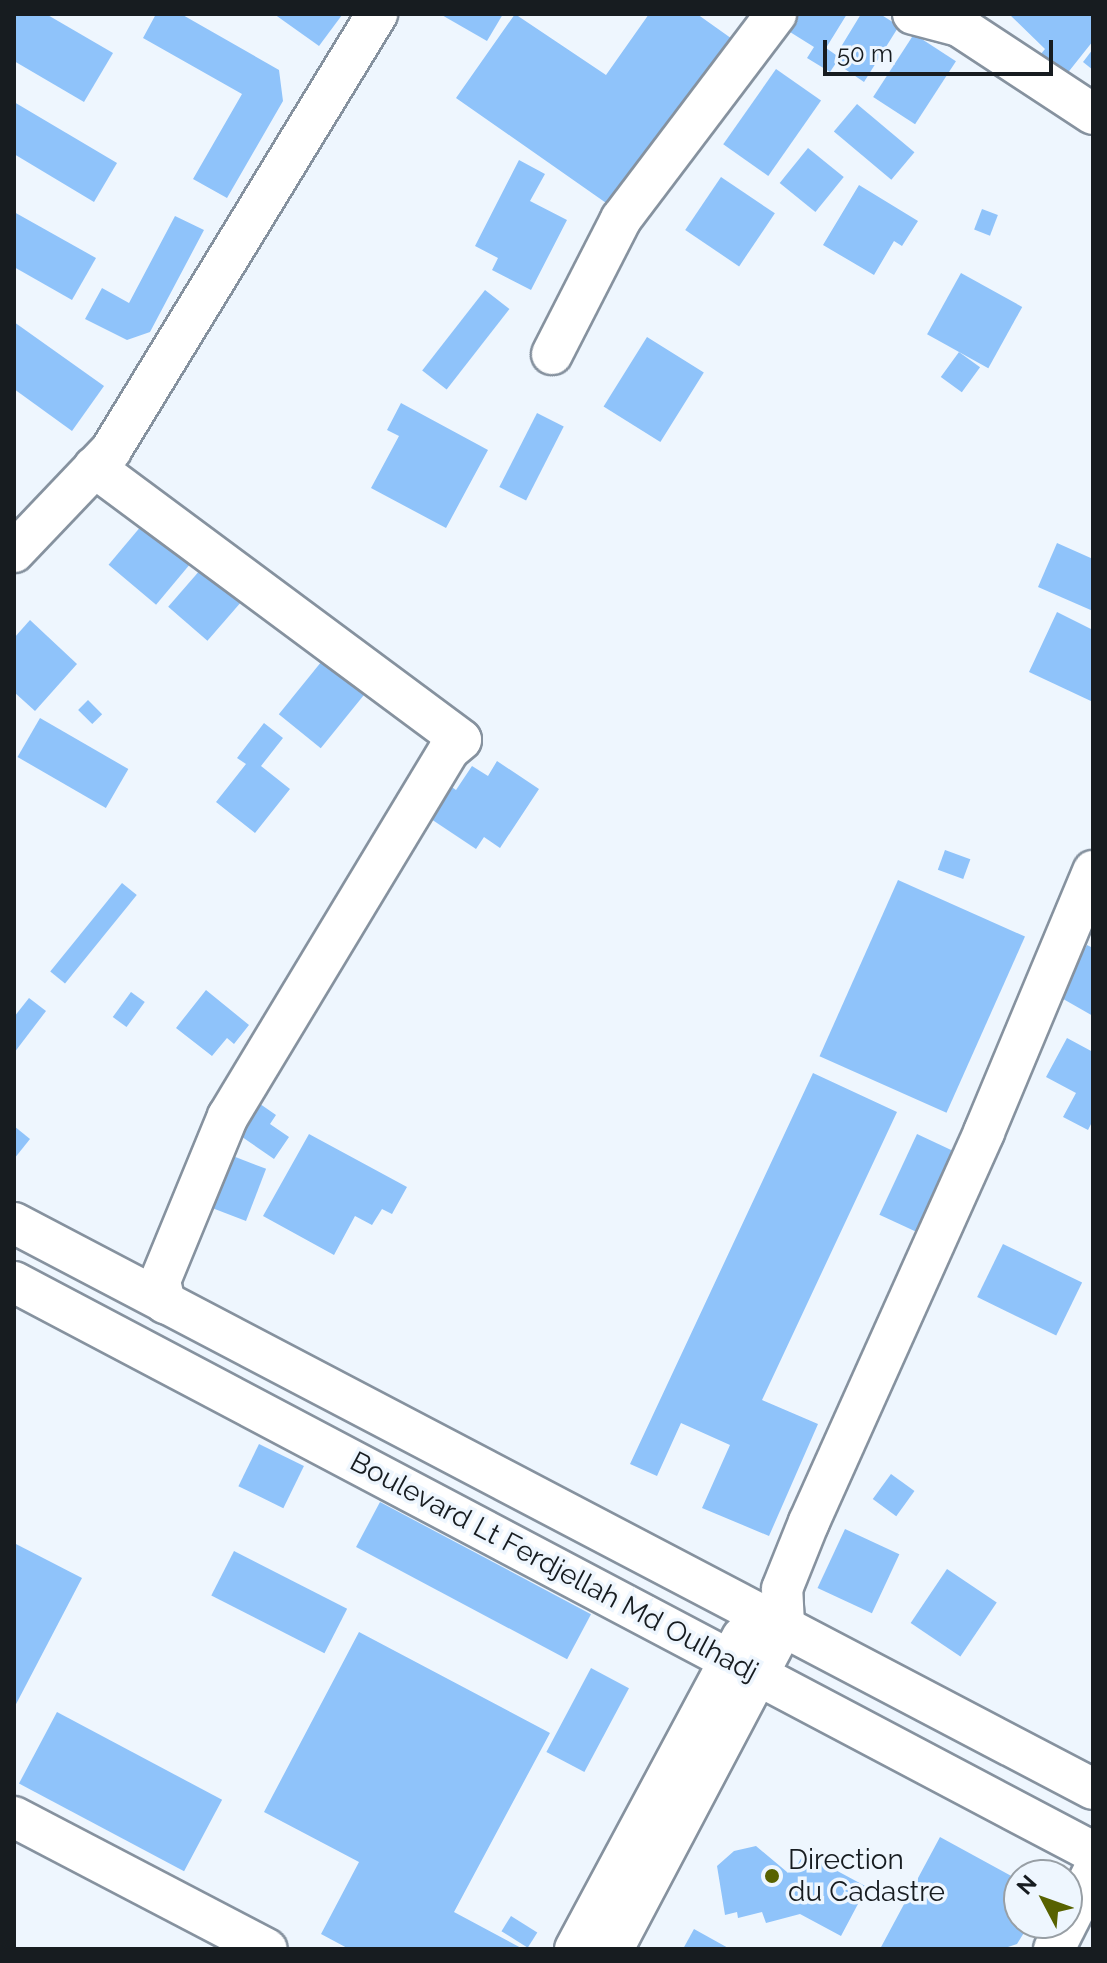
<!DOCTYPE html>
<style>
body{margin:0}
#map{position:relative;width:1107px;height:1963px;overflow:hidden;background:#eef6fe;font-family:Raleway,sans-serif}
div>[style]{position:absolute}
.building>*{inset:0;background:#8fc3fa;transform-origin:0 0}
.roads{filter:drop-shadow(2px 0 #86929f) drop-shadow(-2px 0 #86929f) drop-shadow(0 2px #86929f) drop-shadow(0 -2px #86929f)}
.minor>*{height:40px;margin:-20px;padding:0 20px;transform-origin:20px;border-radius:20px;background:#fff}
.dots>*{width:22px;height:22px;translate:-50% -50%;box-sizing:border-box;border:4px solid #eef6fe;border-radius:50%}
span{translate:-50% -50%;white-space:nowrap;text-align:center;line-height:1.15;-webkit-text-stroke:7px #eef6fe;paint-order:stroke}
.street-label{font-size:28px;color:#171c20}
.poi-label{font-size:28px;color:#171c20}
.left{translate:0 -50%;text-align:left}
.frame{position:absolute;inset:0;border:16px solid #171c20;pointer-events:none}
.north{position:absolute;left:1003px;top:1859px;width:80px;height:80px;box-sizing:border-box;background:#eef6fe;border:2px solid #989fa5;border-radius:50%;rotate:311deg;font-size:22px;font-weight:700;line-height:32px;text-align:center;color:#171c20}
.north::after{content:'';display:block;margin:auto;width:28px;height:36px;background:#586200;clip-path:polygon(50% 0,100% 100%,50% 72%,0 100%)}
.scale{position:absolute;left:823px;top:40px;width:230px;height:36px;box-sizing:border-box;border:4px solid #171c20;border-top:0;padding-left:10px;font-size:24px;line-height:28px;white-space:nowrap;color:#171c20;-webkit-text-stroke:6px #eef6fe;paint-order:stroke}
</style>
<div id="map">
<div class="building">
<i style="clip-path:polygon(14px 14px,46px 14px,113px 53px,84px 102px,14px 61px)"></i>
<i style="clip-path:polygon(156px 14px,181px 14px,279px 70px,283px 101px,227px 198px,193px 179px,242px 94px,143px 38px)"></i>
<i style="clip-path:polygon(274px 14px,340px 14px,342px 15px,319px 46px)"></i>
<i style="clip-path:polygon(440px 14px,503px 14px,487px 41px)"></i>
<i style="clip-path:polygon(515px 14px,606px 75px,649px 14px,697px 14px,735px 41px,681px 119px,673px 113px,609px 205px,456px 98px)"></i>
<i style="clip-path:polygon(790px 14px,847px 14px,826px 48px,836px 55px,861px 14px,880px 14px,899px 26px,864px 82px,836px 63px,830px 72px,807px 58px,814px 47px,782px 27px)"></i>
<i style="clip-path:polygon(1009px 14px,1093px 14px,1093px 41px,1066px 75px,1040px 55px,1045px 49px)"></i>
<i style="left:914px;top:34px;width:50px;height:75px;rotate:33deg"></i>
<i style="clip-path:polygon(1093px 49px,1093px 70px,1083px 62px)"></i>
<i style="left:776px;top:69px;width:55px;height:92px;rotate:35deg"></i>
<i style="clip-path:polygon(14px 102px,117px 163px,94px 202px,14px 154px)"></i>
<i style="left:857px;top:104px;width:75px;height:36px;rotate:40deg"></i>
<i style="left:808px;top:148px;width:46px;height:45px;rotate:39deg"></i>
<i style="clip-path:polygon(519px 160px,545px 174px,530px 201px,567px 220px,531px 290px,492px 270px,498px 258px,475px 246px)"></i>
<i style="left:721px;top:177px;width:65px;height:64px;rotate:34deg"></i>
<i style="clip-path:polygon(859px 185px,918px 221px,902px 246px,894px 241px,874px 275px,823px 245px)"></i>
<i style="left:982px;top:209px;width:17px;height:22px;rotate:21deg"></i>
<i style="clip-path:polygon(14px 212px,96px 258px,72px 300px,14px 267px)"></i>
<i style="clip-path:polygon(175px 216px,204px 230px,150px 332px,127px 340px,85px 319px,102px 288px,129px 303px)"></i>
<i style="left:961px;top:273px;width:70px;height:70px;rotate:29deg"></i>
<i style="left:485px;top:290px;width:31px;height:102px;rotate:38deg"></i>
<i style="clip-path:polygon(14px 322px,104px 386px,72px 431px,14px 389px)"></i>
<i style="left:647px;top:337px;width:67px;height:82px;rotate:32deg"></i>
<i style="left:959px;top:352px;width:26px;height:31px;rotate:36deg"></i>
<i style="clip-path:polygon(401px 403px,488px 450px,446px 528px,371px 488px,399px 436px,387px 430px)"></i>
<i style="left:537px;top:413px;width:30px;height:83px;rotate:27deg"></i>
<i style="left:142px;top:525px;width:62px;height:52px;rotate:40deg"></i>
<i style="clip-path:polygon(1057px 543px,1093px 559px,1093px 611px,1038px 587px)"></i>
<i style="left:201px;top:569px;width:52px;height:50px;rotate:41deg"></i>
<i style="clip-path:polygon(1057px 612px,1093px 630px,1093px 702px,1029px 672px)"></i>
<i style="clip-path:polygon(30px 620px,77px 664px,35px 711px,14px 692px,14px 638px)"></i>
<i style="left:326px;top:656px;width:54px;height:75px;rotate:39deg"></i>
<i style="left:88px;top:700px;width:20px;height:14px;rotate:45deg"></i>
<i style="left:40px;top:718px;width:102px;height:45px;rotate:30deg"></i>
<i style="clip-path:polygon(264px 723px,283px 738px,261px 766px,290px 789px,255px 833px,216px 802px,246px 764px,237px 758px)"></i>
<i style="clip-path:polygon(497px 761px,539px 789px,500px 848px,484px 837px,476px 849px,425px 815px,446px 783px,456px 790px,472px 766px,488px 776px)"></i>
<i style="left:945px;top:850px;width:27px;height:21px;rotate:20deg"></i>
<i style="left:898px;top:880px;width:139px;height:193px;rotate:24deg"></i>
<i style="left:122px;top:883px;width:19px;height:114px;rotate:39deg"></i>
<i style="clip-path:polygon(1087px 945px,1093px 948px,1093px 1016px,1058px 996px)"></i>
<i style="clip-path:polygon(206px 990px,249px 1025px,234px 1044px,227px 1038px,212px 1056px,176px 1028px)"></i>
<i style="left:131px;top:992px;width:17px;height:31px;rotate:36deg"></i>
<i style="clip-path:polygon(29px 998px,46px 1011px,14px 1053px,14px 1017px)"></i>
<i style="clip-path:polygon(1067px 1038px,1093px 1052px,1093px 1120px,1088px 1130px,1063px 1117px,1076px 1093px,1046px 1077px)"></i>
<i style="clip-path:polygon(813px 1073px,897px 1112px,762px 1400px,818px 1424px,769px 1536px,702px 1508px,730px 1445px,681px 1423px,657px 1476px,630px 1464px)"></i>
<i style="clip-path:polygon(250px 1097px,276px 1115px,270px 1124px,289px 1137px,274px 1159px,229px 1128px)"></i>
<i style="clip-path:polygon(14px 1126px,30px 1139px,14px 1159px)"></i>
<i style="clip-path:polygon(309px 1134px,407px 1187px,392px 1214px,382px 1209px,372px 1225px,355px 1216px,334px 1255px,263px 1216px)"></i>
<i style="left:917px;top:1134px;width:43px;height:89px;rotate:25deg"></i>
<i style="left:225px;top:1153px;width:44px;height:56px;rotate:21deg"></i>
<i style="left:1003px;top:1244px;width:88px;height:59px;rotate:26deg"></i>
<i style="left:259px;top:1444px;width:50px;height:47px;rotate:26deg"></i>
<i style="left:891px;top:1474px;width:29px;height:31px;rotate:36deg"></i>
<i style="left:380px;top:1502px;width:239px;height:51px;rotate:28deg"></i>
<i style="left:845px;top:1529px;width:60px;height:65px;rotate:25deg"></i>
<i style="clip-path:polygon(14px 1543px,82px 1578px,14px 1708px)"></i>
<i style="left:234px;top:1551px;width:127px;height:50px;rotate:27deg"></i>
<i style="left:947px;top:1569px;width:60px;height:65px;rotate:34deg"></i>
<i style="clip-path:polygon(359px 1632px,550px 1733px,454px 1912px,523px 1949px,349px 1949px,321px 1934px,359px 1862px,264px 1812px)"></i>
<i style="left:591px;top:1668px;width:43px;height:95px;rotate:28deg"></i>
<i style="left:57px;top:1712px;width:187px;height:81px;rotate:28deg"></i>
<i style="clip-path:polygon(940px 1837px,1015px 1878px,1019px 1869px,1028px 1875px,1019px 1875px,1019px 1923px,1030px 1923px,1017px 1944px,1002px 1949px,880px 1949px)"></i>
<i style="clip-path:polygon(756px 1846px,787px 1872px,794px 1871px,804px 1853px,867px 1887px,841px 1936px,800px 1914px,766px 1923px,762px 1912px,738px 1918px,737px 1912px,725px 1915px,717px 1866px,734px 1851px)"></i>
<i style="left:511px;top:1916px;width:31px;height:18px;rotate:32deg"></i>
<i style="clip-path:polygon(694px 1929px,730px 1949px,683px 1949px)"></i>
</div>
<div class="roads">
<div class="minor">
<i style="left:913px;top:14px;width:48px;rotate:14.6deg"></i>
<i style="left:959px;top:26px;width:160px;rotate:33.3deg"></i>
<i style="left:552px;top:354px;width:152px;rotate:-62.9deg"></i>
<i style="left:621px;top:219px;width:257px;rotate:-52.9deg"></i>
<i style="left:94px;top:467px;width:457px;rotate:36.6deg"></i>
<i style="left:461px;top:740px;width:16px;rotate:140deg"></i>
<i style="left:449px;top:750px;width:428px;rotate:121.1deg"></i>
<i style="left:228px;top:1116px;width:178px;rotate:112.4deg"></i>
<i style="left:160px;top:1281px;width:23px;rotate:77deg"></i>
<i style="left:14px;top:552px;width:141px;rotate:-46.4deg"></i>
<i style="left:111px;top:450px;width:511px;rotate:-58.61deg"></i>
<i style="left:14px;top:1223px;width:1218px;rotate:27.68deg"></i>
<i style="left:14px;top:1282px;width:1220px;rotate:27.85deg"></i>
<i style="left:14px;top:1817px;width:285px;rotate:27.6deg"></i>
<i style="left:575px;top:1949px;width:354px;rotate:-61.8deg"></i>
<i style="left:613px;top:1949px;width:367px;rotate:-62.2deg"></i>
<i style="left:784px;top:1624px;width:35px;rotate:-93deg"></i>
<i style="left:782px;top:1589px;width:72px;rotate:-68.1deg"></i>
<i style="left:809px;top:1522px;width:427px;rotate:-65.8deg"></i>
<i style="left:984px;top:1132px;width:283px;rotate:-67.3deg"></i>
<i style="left:1054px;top:1949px;width:86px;rotate:-63.1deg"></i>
</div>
</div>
<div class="dots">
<i style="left:772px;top:1876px;background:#586200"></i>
</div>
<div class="street-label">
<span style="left:554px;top:1567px;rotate:28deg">Boulevard Lt Ferdjellah Md Oulhadj</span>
</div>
<div class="poi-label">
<span class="left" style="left:788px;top:1876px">Direction<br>du Cadastre</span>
</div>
<div class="frame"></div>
<div class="north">N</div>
<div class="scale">50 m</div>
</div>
